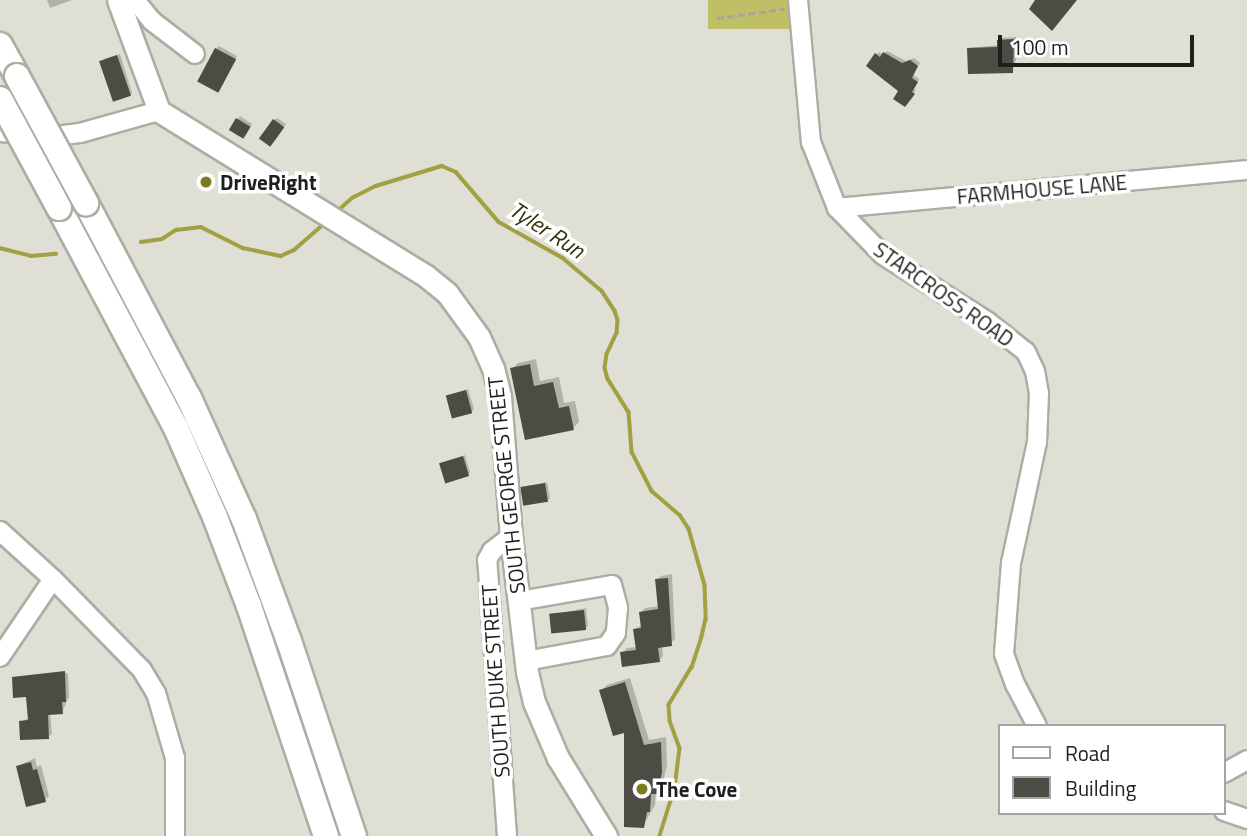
<!DOCTYPE html>
<style>
body{margin:0}
#map{position:relative;width:1247px;height:836px;overflow:hidden;background:#dfdfd5;font-family:"Titillium Web",sans-serif}
div>[style]{position:absolute}
.green>*{inset:0;background:#bfbf66;transform-origin:0 0}
.shadow>*{inset:0;background:#0003}
.stream>*{height:3.5px;margin:-1.75px;padding:0 1.75px;transform-origin:1.75px;border-radius:1.75px;background:#a2a043}
.building>*{inset:0;background:#4c4c44;transform-origin:0 0}
.path>*{height:2.5px;margin-top:-1.25px;transform-origin:0;background:repeating-linear-gradient(90deg,#a5a59d 0 7px,transparent 0 10.5px)}
.roads{filter:drop-shadow(2px 0 #adada3) drop-shadow(-2px 0 #adada3) drop-shadow(0 2px #adada3) drop-shadow(0 -2px #adada3)}
.minor>*{height:18px;margin:-9px;padding:0 9px;transform-origin:9px;border-radius:9px;background:#fff}
.major>*{height:21px;margin:-10.5px;padding:0 10.5px;transform-origin:10.5px;border-radius:10.5px;background:#fff}
.highway>*{height:24px;margin:-12px;padding:0 12px;transform-origin:12px;border-radius:12px;background:#fff}
.bridges{filter:drop-shadow(2px 0 #adada3) drop-shadow(-2px 0 #adada3) drop-shadow(0 2px #adada3) drop-shadow(0 -2px #adada3)}
.highway-bridge>*{height:24px;margin:-12px;padding:0 12px;transform-origin:12px;border-radius:12px;background:#fff}
.dots>*{width:19px;height:19px;translate:-50% -50%;box-sizing:border-box;border:4px solid #fff;border-radius:50%}
span{translate:-50% -50%;white-space:nowrap;text-align:center;line-height:1.15;-webkit-text-stroke:7px #fff;paint-order:stroke}
.poi-label{font-size:21px;color:#1f1f1b;font-weight:700}
.left{translate:0 -50%;text-align:left}
.street-label{font-size:21px;color:#1f1f1b}
.water-label{font-size:23px;color:#333209;font-style:italic}
.legend{position:absolute;left:998px;top:724px;width:228px;height:91px;box-sizing:border-box;background:#fff;border:2px solid #a5a5a4;margin:0;padding:9px 12px;list-style:none;font-size:21px;color:#1f1f1b}
.legend li{display:flex;align-items:center;gap:14px;height:35px}
.legend b{width:35px;border:2px solid #a5a5a4}
.scale{position:absolute;left:998px;top:35px;width:196px;height:32px;box-sizing:border-box;border:4px solid #1f1f1b;border-top:0;padding-left:9px;font-size:21px;line-height:24px;white-space:nowrap;color:#1f1f1b;-webkit-text-stroke:5px #fff;paint-order:stroke}
</style>
<div id="map">
<div class="green">
<i style="left:708px;top:0;width:86px;height:29px"></i>
</div>
<div class="shadow">
<i style="clip-path:polygon(47px 0,72px 0,50px 8px)"></i>
<i style="clip-path:polygon(1016px 37px,1017px 57px,1012px 71px,969px 48px,999px 45px,1001px 38px)"></i>
<i style="clip-path:polygon(219px 46px,237px 56px,220px 87px,216px 49px)"></i>
<i style="clip-path:polygon(887px 51px,906px 61px,914px 58px,920px 63px,913px 75px,919px 79px,914px 89px,916px 90px,908px 102px,877px 54px,879px 52px,883px 55px)"></i>
<i style="clip-path:polygon(120px 54px,132px 93px,130px 95px,104px 59px)"></i>
<i style="clip-path:polygon(240px 116px,252px 124px,246px 135px,231px 130px)"></i>
<i style="clip-path:polygon(277px 118px,286px 124px,274px 142px,274px 121px)"></i>
<i style="clip-path:polygon(536px 359px,540px 381px,559px 377px,564px 403px,575px 401px,579px 422px,573px 428px,512px 369px,518px 363px)"></i>
<i style="clip-path:polygon(468px 389px,474px 409px,471px 412px,448px 396px)"></i>
<i style="clip-path:polygon(465px 455px,470px 472px,468px 475px,441px 464px)"></i>
<i style="clip-path:polygon(547px 482px,550px 498px,547px 501px,522px 488px)"></i>
<i style="clip-path:polygon(672px 574px,675px 640px,662px 646px,663px 656px,659px 661px,622px 653px,627px 648px,637px 647px,635px 629px,642px 625px,641px 612px,645px 608px,660px 606px,657px 580px,661px 576px)"></i>
<i style="clip-path:polygon(586px 608px,588px 626px,586px 628px,550px 615px)"></i>
<i style="clip-path:polygon(68px 673px,69px 697px,62px 712px,50px 713px,52px 734px,48px 737px,20px 722px,29px 718px,28px 695px,14px 678px)"></i>
<i style="clip-path:polygon(630px 678px,649px 740px,666px 737px,667px 765px,662px 787px,656px 792px,655px 805px,643px 826px,626px 730px,601px 691px,607px 685px)"></i>
<i style="clip-path:polygon(35px 758px,37px 767px,41px 765px,49px 796px,45px 800px,18px 766px)"></i>
</div>
<div class="stream">
<i style="left:335px;top:213px;width:23px;rotate:-41deg"></i>
<i style="left:352px;top:198px;width:27px;rotate:-27deg"></i>
<i style="left:376px;top:186px;width:69px;rotate:-16.9deg"></i>
<i style="left:442px;top:166px;width:15px;rotate:23deg"></i>
<i style="left:456px;top:172px;width:66px;rotate:49.3deg"></i>
<i style="left:499px;top:222px;width:73px;rotate:29.4deg"></i>
<i style="left:563px;top:258px;width:51px;rotate:40.2deg"></i>
<i style="left:602px;top:291px;width:24px;rotate:57deg"></i>
<i style="left:615px;top:311px;width:9px;rotate:72deg"></i>
<i style="left:618px;top:320px;width:13px;rotate:94deg"></i>
<i style="left:617px;top:333px;width:23px;rotate:115deg"></i>
<i style="left:607px;top:354px;width:14px;rotate:98deg"></i>
<i style="left:605px;top:368px;width:11px;rotate:75deg"></i>
<i style="left:608px;top:379px;width:39px;rotate:58deg"></i>
<i style="left:629px;top:412px;width:40px;rotate:85.7deg"></i>
<i style="left:632px;top:452px;width:44px;rotate:62.9deg"></i>
<i style="left:652px;top:491px;width:37px;rotate:41deg"></i>
<i style="left:680px;top:515px;width:17px;rotate:57deg"></i>
<i style="left:689px;top:529px;width:58px;rotate:74.1deg"></i>
<i style="left:705px;top:585px;width:34px;rotate:88deg"></i>
<i style="left:706px;top:619px;width:18px;rotate:103deg"></i>
<i style="left:702px;top:637px;width:32px;rotate:108deg"></i>
<i style="left:692px;top:667px;width:44px;rotate:121.2deg"></i>
<i style="left:669px;top:705px;width:16px;rotate:86deg"></i>
<i style="left:670px;top:721px;width:29px;rotate:70deg"></i>
<i style="left:680px;top:748px;width:40px;rotate:97.1deg"></i>
<i style="left:675px;top:788px;width:50px;rotate:107.4deg"></i>
<i style="left:141px;top:242px;width:21px;rotate:-8deg"></i>
<i style="left:162px;top:239px;width:17px;rotate:-33deg"></i>
<i style="left:176px;top:230px;width:25px;rotate:-7deg"></i>
<i style="left:201px;top:227px;width:47px;rotate:26.6deg"></i>
<i style="left:243px;top:248px;width:39px;rotate:12deg"></i>
<i style="left:281px;top:256px;width:14px;rotate:-25deg"></i>
<i style="left:294px;top:250px;width:41px;rotate:-41.1deg"></i>
<i style="left:0;top:248px;width:32px;rotate:14deg"></i>
<i style="left:31px;top:256px;width:25px;rotate:-5deg"></i>
</div>
<div class="building">
<i style="clip-path:polygon(1035px 0,1077px 0,1052px 31px,1029px 9px)"></i>
<i style="clip-path:polygon(1014px 39px,1013px 73px,968px 74px,967px 48px,997px 47px,997px 40px)"></i>
<i style="left:215px;top:48px;width:24px;height:38px;rotate:28deg"></i>
<i style="clip-path:polygon(883px 52px,902px 63px,910px 60px,918px 66px,912px 78px,918px 82px,912px 92px,915px 94px,905px 107px,893px 99px,898px 91px,866px 66px,875px 53px,880px 57px)"></i>
<i style="left:117px;top:55px;width:43px;height:19px;rotate:71deg"></i>
<i style="left:236px;top:118px;width:17px;height:14px;rotate:31deg"></i>
<i style="left:273px;top:119px;width:14px;height:24px;rotate:36deg"></i>
<i style="clip-path:polygon(530px 364px,534px 386px,553px 382px,559px 408px,569px 406px,574px 430px,525px 440px,510px 368px)"></i>
<i style="left:466px;top:390px;width:24px;height:21px;rotate:75deg"></i>
<i style="left:463px;top:456px;width:21px;height:25px;rotate:73deg"></i>
<i style="left:545px;top:483px;width:19px;height:25px;rotate:81deg"></i>
<i style="clip-path:polygon(668px 578px,672px 646px,658px 648px,660px 662px,622px 667px,620px 652px,636px 650px,633px 629px,641px 628px,639px 612px,658px 609px,655px 579px)"></i>
<i style="left:584px;top:610px;width:20px;height:35px;rotate:84deg"></i>
<i style="clip-path:polygon(65px 671px,66px 702px,62px 702px,63px 714px,48px 715px,49px 739px,20px 740px,19px 721px,28px 720px,26px 697px,13px 698px,12px 677px)"></i>
<i style="clip-path:polygon(625px 682px,644px 745px,661px 742px,662px 772px,658px 794px,651px 794px,650px 812px,647px 812px,644px 828px,624px 827px,624px 733px,613px 736px,599px 690px)"></i>
<i style="clip-path:polygon(31px 762px,33px 770px,37px 769px,46px 802px,26px 807px,16px 766px)"></i>
</div>
<div class="path">
<i style="left:717px;top:18px;width:68px;rotate:-7.7deg"></i>
</div>
<div class="roads">
<div class="minor">
<i style="left:135px;top:0;width:27px;rotate:51deg"></i>
<i style="left:152px;top:21px;width:54px;rotate:37.5deg"></i>
<i style="left:798px;top:0;width:143px;rotate:84.8deg"></i>
<i style="left:811px;top:142px;width:71px;rotate:68.5deg"></i>
<i style="left:837px;top:208px;width:66px;rotate:45.6deg"></i>
<i style="left:883px;top:255px;width:125px;rotate:32.5deg"></i>
<i style="left:988px;top:322px;width:48px;rotate:38.3deg"></i>
<i style="left:1026px;top:352px;width:21px;rotate:65deg"></i>
<i style="left:1035px;top:371px;width:22px;rotate:80deg"></i>
<i style="left:1039px;top:393px;width:49px;rotate:92.3deg"></i>
<i style="left:1037px;top:442px;width:124px;rotate:102.1deg"></i>
<i style="left:1011px;top:563px;width:91px;rotate:94.4deg"></i>
<i style="left:1004px;top:654px;width:32px;rotate:70deg"></i>
<i style="left:1015px;top:684px;width:47px;rotate:62.4deg"></i>
<i style="left:0;top:132px;width:55px;rotate:4.2deg"></i>
<i style="left:55px;top:136px;width:25px;rotate:-7deg"></i>
<i style="left:80px;top:133px;width:82px;rotate:-15.6deg"></i>
<i style="left:837px;top:208px;width:412px;rotate:-5.3deg"></i>
<i style="left:0;top:531px;width:72px;rotate:42.2deg"></i>
<i style="left:53px;top:579px;width:127px;rotate:45.6deg"></i>
<i style="left:142px;top:670px;width:27px;rotate:59deg"></i>
<i style="left:156px;top:693px;width:68px;rotate:73.7deg"></i>
<i style="left:175px;top:758px;width:78px;rotate:90deg"></i>
<i style="left:519px;top:601px;width:94px;rotate:-9.8deg"></i>
<i style="left:612px;top:585px;width:24px;rotate:75deg"></i>
<i style="left:618px;top:608px;width:25px;rotate:95deg"></i>
<i style="left:616px;top:633px;width:16px;rotate:125deg"></i>
<i style="left:607px;top:646px;width:82px;rotate:169.5deg"></i>
<i style="left:0;top:657px;width:94px;rotate:-55.8deg"></i>
<i style="left:1224px;top:773px;width:26px;rotate:-29deg"></i>
<i style="left:1224px;top:811px;width:24px;rotate:19deg"></i>
<i style="left:507px;top:836px;width:277px;rotate:-94.1deg"></i>
<i style="left:487px;top:560px;width:10px;rotate:-61deg"></i>
<i style="left:492px;top:551px;width:24px;rotate:-38deg"></i>
</div>
<div class="major">
<i style="left:118px;top:0;width:118px;rotate:69.7deg"></i>
<i style="left:159px;top:111px;width:314px;rotate:31.7deg"></i>
<i style="left:426px;top:276px;width:27px;rotate:39deg"></i>
<i style="left:447px;top:293px;width:54px;rotate:54deg"></i>
<i style="left:479px;top:337px;width:34px;rotate:66deg"></i>
<i style="left:493px;top:368px;width:30px;rotate:76deg"></i>
<i style="left:500px;top:397px;width:139px;rotate:85.5deg"></i>
<i style="left:511px;top:536px;width:137px;rotate:83.3deg"></i>
<i style="left:527px;top:672px;width:31px;rotate:77deg"></i>
<i style="left:534px;top:702px;width:61px;rotate:66.8deg"></i>
<i style="left:558px;top:758px;width:92px;rotate:58.4deg"></i>
</div>
<div class="highway">
<i style="left:0;top:45px;width:35px;rotate:61deg"></i>
<i style="left:86px;top:203px;width:221px;rotate:62.2deg"></i>
<i style="left:189px;top:398px;width:133px;rotate:65.6deg"></i>
<i style="left:244px;top:519px;width:130px;rotate:69.8deg"></i>
<i style="left:289px;top:641px;width:206px;rotate:71.6deg"></i>
<i style="left:59px;top:208px;width:249px;rotate:62deg"></i>
<i style="left:176px;top:428px;width:97px;rotate:66.3deg"></i>
<i style="left:215px;top:517px;width:95px;rotate:69.1deg"></i>
<i style="left:249px;top:606px;width:243px;rotate:71.5deg"></i>
</div>
</div>
<div class="bridges">
<div class="highway-bridge">
<i style="left:17px;top:76px;width:145px;rotate:61.5deg"></i>
<i style="left:0;top:99px;width:124px;rotate:61.6deg"></i>
</div>
</div>
<div class="dots">
<i style="left:206px;top:182px;background:#7d7b22"></i>
<i style="left:642px;top:789px;background:#7d7b22"></i>
</div>
<div class="poi-label">
<span class="left" style="left:220px;top:182px">DriveRight</span>
<span class="left" style="left:656px;top:789px">The Cove</span>
</div>
<div class="street-label">
<span style="left:1042px;top:189px;rotate:-5deg">FARMHOUSE LANE</span>
<span style="left:944px;top:294px;rotate:35deg">STARCROSS ROAD</span>
<span style="left:506px;top:485px;rotate:-96deg">SOUTH GEORGE STREET</span>
<span style="left:495px;top:681px;rotate:-94deg">SOUTH DUKE STREET</span>
</div>
<div class="water-label">
<span style="left:547px;top:230px;rotate:33deg">Tyler Run</span>
</div>
<ul class="legend">
<li><b style="height:9px;background:#fff"></b>Road</li>
<li><b style="height:19px;background:#4c4c44"></b>Building</li>
</ul>
<div class="scale">100 m</div>
</div>
